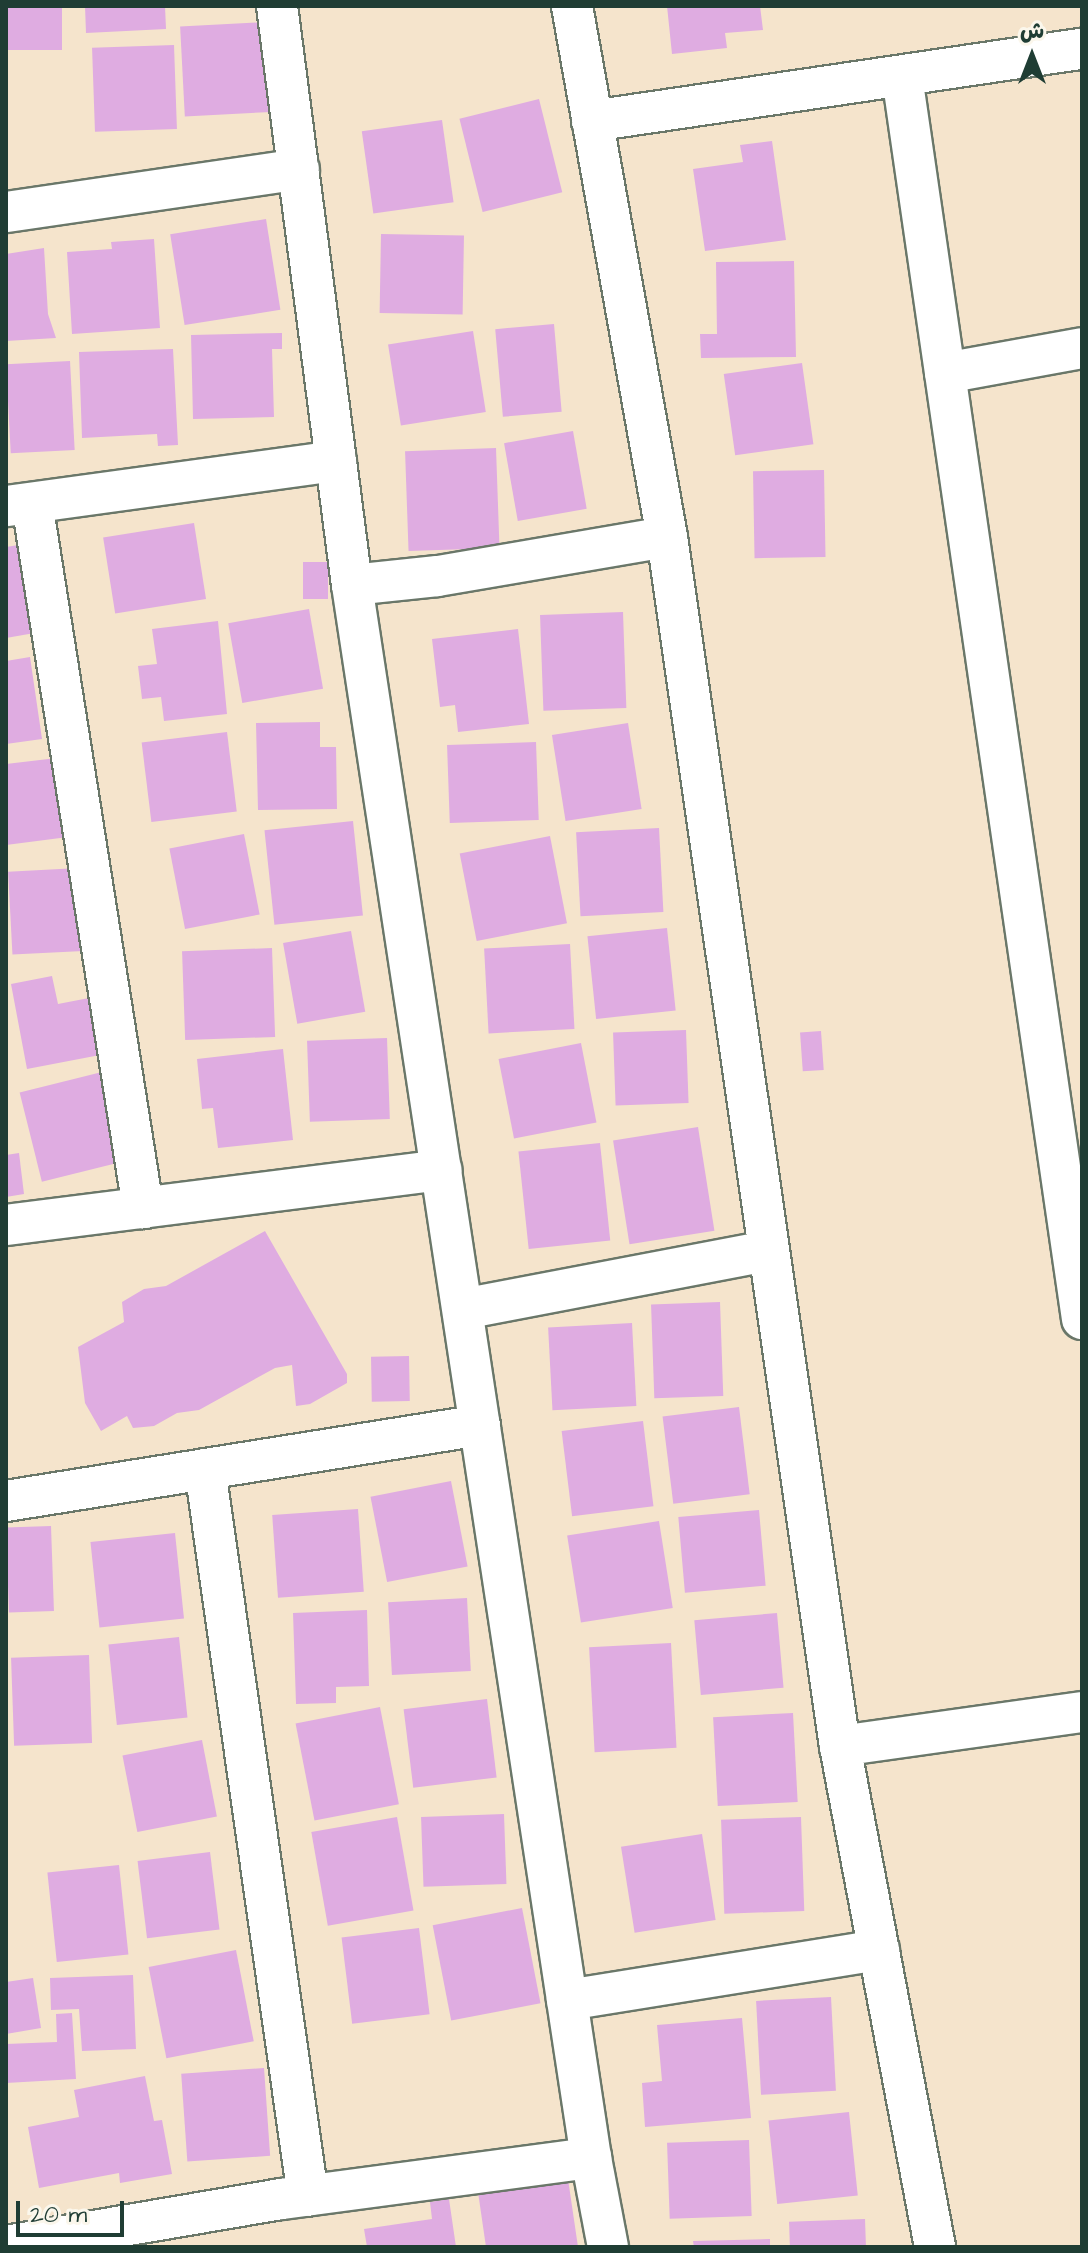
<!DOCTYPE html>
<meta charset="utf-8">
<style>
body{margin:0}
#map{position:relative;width:1088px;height:2253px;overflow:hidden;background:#f5e4cc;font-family:"Architects Daughter","Playpen Sans Arabic",sans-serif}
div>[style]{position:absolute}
.building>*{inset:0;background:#dface1;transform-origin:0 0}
.roads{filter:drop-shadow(2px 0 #6a7769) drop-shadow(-2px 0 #6a7769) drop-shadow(0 2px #6a7769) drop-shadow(0 -2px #6a7769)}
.minor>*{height:40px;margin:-20px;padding:0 20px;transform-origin:20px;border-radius:20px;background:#fff}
span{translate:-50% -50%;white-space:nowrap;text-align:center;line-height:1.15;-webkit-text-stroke:7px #fbf7ec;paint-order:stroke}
.frame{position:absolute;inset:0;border:8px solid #1f3d34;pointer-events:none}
.north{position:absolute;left:992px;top:16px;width:80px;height:80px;-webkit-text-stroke:6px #fbf7ec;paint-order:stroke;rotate:0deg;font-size:22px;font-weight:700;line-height:32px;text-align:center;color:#1f3d34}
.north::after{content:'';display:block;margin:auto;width:28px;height:36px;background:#1f3d34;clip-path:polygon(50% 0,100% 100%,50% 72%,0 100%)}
.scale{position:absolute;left:16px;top:2201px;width:108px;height:36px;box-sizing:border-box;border:4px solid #1f3d34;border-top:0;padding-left:10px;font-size:24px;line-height:28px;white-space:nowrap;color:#1f3d34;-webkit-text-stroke:6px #fbf7ec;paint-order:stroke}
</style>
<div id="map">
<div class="building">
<i style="left:6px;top:6px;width:56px;height:44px"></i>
<i style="clip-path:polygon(85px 6px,165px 6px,166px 29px,86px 33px)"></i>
<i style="clip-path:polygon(667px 6px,760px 6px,763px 30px,725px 33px,727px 48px,672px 54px)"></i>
<i style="left:267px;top:22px;width:90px;height:87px;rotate:87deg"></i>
<i style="left:174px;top:45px;width:84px;height:82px;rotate:88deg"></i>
<i style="left:539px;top:99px;width:96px;height:82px;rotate:76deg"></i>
<i style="left:442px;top:120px;width:83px;height:81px;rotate:82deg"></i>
<i style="clip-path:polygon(772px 141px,786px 240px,705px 251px,693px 169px,743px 162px,740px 145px)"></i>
<i style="left:266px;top:219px;width:92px;height:97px;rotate:81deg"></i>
<i style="left:381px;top:234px;width:83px;height:79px;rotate:1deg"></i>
<i style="clip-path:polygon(154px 239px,160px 328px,72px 334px,67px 252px,112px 249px,111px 242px)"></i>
<i style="clip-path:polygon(44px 248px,48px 314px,56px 338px,6px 341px,6px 254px)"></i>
<i style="clip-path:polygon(794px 261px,796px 357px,701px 358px,700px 334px,717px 334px,716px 262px)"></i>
<i style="left:554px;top:324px;width:88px;height:59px;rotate:85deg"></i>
<i style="left:473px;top:331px;width:82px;height:86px;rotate:81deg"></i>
<i style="clip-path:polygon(282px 333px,282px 349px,272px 349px,274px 417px,193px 419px,191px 335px)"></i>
<i style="clip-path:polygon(173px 349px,178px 445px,158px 446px,157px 434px,82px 438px,79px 352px)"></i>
<i style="left:70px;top:361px;width:89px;height:64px;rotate:87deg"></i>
<i style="left:802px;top:363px;width:82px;height:79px;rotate:82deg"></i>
<i style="left:573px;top:431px;width:79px;height:70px;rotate:80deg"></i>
<i style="left:496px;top:448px;width:100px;height:91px;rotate:88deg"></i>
<i style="left:824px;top:470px;width:87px;height:71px;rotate:89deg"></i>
<i style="left:194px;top:523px;width:77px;height:92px;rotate:81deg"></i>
<i style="clip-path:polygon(31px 543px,46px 631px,6px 638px,6px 547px)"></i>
<i style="left:303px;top:562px;width:25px;height:37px"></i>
<i style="left:309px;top:609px;width:81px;height:82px;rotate:80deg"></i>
<i style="left:623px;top:612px;width:96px;height:83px;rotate:88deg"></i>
<i style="clip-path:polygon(218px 621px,227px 714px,164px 721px,161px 697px,142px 699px,138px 666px,157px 664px,152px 629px)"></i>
<i style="clip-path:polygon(518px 629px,529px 724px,458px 732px,455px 705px,440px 707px,432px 639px)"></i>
<i style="clip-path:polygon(30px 657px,42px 739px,6px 744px,6px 661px)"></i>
<i style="clip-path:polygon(320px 722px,320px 747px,336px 747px,337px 809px,258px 810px,256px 723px)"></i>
<i style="left:628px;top:723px;width:87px;height:77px;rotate:81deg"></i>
<i style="left:227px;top:732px;width:80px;height:86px;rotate:83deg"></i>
<i style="left:536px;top:742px;width:78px;height:89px;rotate:88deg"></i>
<i style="clip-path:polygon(57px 758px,68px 837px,6px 845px,6px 764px)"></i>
<i style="left:353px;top:821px;width:95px;height:89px;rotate:84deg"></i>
<i style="left:659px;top:828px;width:84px;height:83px;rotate:87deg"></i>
<i style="left:244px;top:834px;width:82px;height:76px;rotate:79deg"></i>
<i style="left:550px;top:836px;width:89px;height:92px;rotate:79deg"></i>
<i style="left:79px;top:868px;width:83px;height:71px;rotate:87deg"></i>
<i style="left:667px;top:928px;width:83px;height:80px;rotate:84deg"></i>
<i style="left:351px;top:931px;width:82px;height:69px;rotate:80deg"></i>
<i style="left:570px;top:944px;width:85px;height:86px;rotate:87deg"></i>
<i style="left:272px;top:948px;width:89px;height:90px;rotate:88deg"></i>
<i style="clip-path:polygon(52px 976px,58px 1004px,89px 998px,100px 1055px,27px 1069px,11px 984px)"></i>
<i style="left:686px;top:1030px;width:73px;height:73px;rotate:88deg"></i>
<i style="left:821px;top:1031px;width:39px;height:21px;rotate:86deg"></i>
<i style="left:387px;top:1038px;width:81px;height:80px;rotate:88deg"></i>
<i style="left:581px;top:1043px;width:81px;height:84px;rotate:79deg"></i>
<i style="clip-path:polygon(283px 1049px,293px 1140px,218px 1148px,213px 1108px,202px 1109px,197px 1059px)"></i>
<i style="left:106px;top:1071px;width:92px;height:89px;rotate:76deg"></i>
<i style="left:698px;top:1127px;width:105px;height:86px;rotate:81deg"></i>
<i style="left:600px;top:1143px;width:98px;height:82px;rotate:84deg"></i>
<i style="clip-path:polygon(19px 1153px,24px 1194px,6px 1197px,6px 1155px)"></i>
<i style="clip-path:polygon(265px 1231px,347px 1374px,347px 1383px,310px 1404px,296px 1406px,292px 1365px,275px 1368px,199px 1410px,177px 1413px,154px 1426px,133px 1428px,127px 1416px,101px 1431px,85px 1403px,78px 1347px,124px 1322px,122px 1302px,144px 1289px,166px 1286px)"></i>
<i style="left:720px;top:1302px;width:94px;height:69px;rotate:88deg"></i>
<i style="left:632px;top:1323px;width:83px;height:84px;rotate:87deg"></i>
<i style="left:409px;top:1356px;width:45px;height:38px;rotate:89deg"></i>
<i style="left:739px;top:1407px;width:88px;height:77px;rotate:83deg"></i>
<i style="left:643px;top:1421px;width:86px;height:82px;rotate:83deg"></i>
<i style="left:451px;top:1481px;width:87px;height:82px;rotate:79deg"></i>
<i style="left:358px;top:1509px;width:83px;height:86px;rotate:86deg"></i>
<i style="left:759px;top:1510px;width:76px;height:81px;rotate:85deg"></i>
<i style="left:659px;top:1521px;width:88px;height:93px;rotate:81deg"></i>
<i style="left:51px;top:1526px;width:85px;height:45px;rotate:88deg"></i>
<i style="left:175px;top:1533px;width:86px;height:85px;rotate:84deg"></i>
<i style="left:467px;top:1598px;width:73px;height:79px;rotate:87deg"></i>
<i style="clip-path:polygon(367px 1610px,369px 1686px,336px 1687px,336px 1703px,296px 1704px,293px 1613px)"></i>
<i style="left:777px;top:1613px;width:75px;height:83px;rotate:85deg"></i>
<i style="left:179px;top:1637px;width:81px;height:71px;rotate:84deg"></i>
<i style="left:671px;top:1643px;width:105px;height:82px;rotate:87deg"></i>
<i style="left:89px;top:1655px;width:88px;height:78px;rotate:88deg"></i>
<i style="left:487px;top:1699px;width:79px;height:84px;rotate:83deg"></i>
<i style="left:380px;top:1707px;width:99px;height:86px;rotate:79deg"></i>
<i style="left:793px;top:1713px;width:89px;height:80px;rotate:87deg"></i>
<i style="left:202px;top:1740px;width:78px;height:81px;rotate:79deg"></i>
<i style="left:504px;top:1814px;width:70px;height:83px;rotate:88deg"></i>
<i style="left:397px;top:1817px;width:95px;height:87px;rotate:80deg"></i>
<i style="left:801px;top:1817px;width:94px;height:80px;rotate:88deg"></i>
<i style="left:702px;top:1834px;width:87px;height:82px;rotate:81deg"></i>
<i style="left:210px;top:1852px;width:78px;height:73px;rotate:83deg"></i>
<i style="left:119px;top:1865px;width:90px;height:72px;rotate:84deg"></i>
<i style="left:522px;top:1908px;width:97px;height:91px;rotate:79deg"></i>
<i style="left:419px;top:1928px;width:87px;height:78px;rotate:83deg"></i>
<i style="left:236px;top:1950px;width:93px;height:89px;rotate:79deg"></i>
<i style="clip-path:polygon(133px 1975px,136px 2049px,82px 2051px,79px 2009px,51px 2010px,50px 1978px)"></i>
<i style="clip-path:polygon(33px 1978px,41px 2028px,6px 2034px,6px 1982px)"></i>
<i style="left:831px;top:1997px;width:94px;height:75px;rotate:87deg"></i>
<i style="clip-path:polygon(72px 2013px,76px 2079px,6px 2083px,6px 2044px,57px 2042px,56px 2014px)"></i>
<i style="clip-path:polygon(742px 2018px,751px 2118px,645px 2127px,642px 2083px,662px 2081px,657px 2025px)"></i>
<i style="left:264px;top:2068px;width:88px;height:83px;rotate:86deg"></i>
<i style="clip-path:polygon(145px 2076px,154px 2121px,162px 2120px,172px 2174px,120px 2183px,119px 2173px,39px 2188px,28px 2127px,79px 2117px,74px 2090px)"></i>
<i style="left:849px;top:2112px;width:84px;height:81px;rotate:84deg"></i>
<i style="left:749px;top:2140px;width:76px;height:82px;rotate:88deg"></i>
<i style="clip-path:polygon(568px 2179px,578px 2247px,486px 2247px,478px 2192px)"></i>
<i style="clip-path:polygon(449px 2199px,456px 2247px,367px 2247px,364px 2229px,432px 2219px,430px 2202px)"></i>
<i style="left:865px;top:2219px;width:28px;height:76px;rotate:88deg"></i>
<i style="clip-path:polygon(770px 2239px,770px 2247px,694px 2247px,693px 2241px)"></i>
</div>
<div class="roads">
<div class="minor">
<i style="left:277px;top:6px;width:584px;rotate:82.62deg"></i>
<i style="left:352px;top:585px;width:1591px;rotate:81.36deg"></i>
<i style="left:591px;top:2158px;width:91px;rotate:79.2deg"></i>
<i style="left:572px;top:6px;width:539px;rotate:79.86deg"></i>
<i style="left:667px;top:537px;width:1221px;rotate:81.86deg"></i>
<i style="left:840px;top:1746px;width:510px;rotate:79.26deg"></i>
<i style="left:902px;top:76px;width:1256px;rotate:81.76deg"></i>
<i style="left:592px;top:121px;width:495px;rotate:-8.4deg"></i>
<i style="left:6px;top:212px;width:296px;rotate:-8.3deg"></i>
<i style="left:945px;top:373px;width:139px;rotate:-10.3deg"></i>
<i style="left:32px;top:503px;width:714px;rotate:81.05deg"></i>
<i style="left:7px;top:506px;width:332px;rotate:-7.8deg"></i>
<i style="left:352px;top:585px;width:86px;rotate:-6deg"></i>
<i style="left:438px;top:576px;width:232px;rotate:-9.7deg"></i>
<i style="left:6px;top:1225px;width:439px;rotate:-7.2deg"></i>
<i style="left:463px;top:1309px;width:310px;rotate:-10.8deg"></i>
<i style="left:205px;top:1469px;width:734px;rotate:81.94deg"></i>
<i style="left:6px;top:1501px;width:480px;rotate:-9.1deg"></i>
<i style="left:840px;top:1746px;width:244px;rotate:-8deg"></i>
<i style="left:567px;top:2000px;width:316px;rotate:-9.1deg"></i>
<i style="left:6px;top:2246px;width:280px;rotate:-9.7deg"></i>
<i style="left:282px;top:2199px;width:312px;rotate:-7.6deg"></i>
</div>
</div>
<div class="frame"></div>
<div class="north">ش</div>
<div class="scale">20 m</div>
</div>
